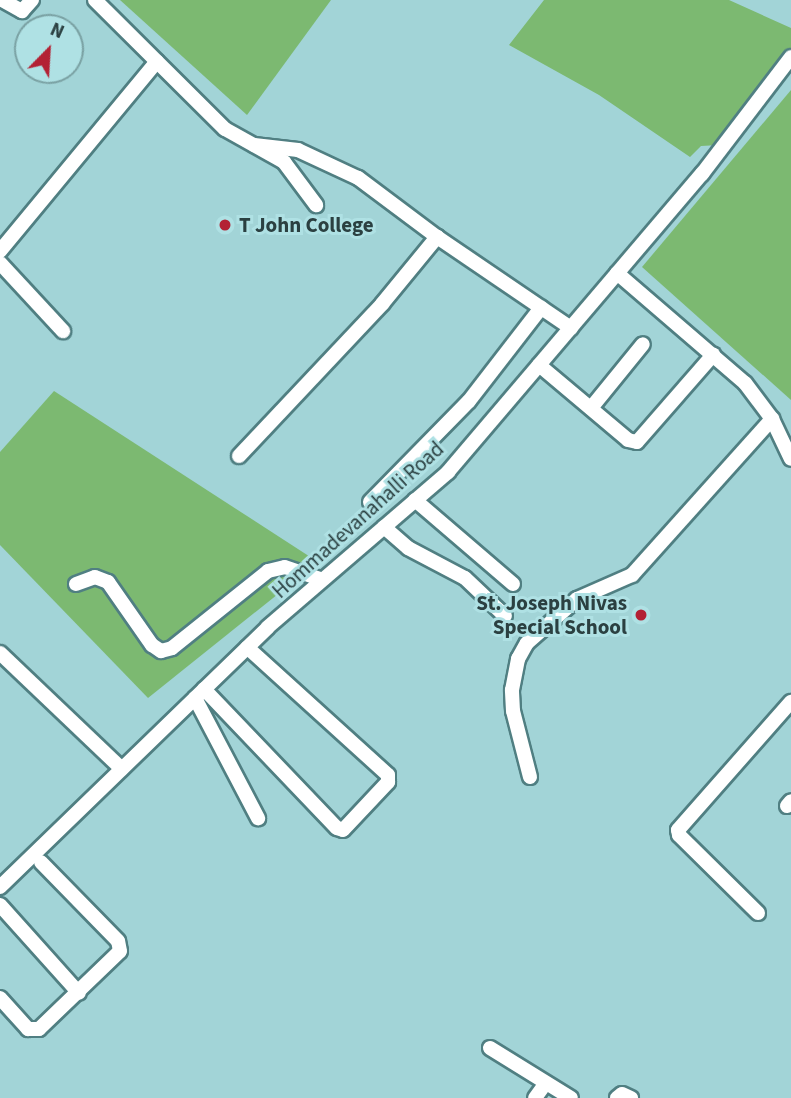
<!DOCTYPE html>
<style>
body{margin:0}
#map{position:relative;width:791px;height:1098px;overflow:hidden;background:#a2d4d7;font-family:"Source Sans 3",sans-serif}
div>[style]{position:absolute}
.green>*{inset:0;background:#7cb971}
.roads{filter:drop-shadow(2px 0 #507f82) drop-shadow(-2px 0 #507f82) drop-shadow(0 2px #507f82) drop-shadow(0 -2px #507f82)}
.minor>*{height:14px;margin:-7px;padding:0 7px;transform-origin:7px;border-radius:7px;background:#fff}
.dots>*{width:19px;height:19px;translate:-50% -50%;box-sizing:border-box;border:4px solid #afe1e4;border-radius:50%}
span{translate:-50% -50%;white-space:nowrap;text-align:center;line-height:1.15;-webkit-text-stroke:6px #afe1e4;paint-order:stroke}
.poi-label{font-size:21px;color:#2b4041;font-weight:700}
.left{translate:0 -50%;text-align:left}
.right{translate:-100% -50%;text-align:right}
.street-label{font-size:21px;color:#2b4041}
.north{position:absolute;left:14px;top:14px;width:70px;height:70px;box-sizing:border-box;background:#afe1e4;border:2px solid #7aa1a3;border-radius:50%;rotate:24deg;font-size:19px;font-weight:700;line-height:28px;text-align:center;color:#2b4041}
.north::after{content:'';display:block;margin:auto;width:24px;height:32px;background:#b32134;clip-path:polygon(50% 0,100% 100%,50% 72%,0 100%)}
</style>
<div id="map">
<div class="green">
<i style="clip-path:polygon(120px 0,331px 0,247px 115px)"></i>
<i style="clip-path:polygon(544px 0,729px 0,791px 28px,791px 48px,719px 145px,701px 146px,690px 157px,599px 95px,509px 45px)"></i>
<i style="clip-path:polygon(791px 90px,791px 400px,642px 267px)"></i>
<i style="clip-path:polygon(54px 391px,318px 562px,148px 698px,0 545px,0 452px)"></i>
</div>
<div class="roads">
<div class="minor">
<i style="left:2px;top:0;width:23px;rotate:29deg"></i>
<i style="left:22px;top:11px;width:15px;rotate:-48deg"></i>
<i style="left:95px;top:0;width:183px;rotate:44.8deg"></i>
<i style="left:225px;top:129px;width:68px;rotate:29.2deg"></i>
<i style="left:284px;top:162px;width:54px;rotate:53.3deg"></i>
<i style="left:437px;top:237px;width:162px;rotate:34.2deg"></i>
<i style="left:0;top:251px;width:246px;rotate:-50.4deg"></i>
<i style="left:0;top:263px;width:93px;rotate:47.2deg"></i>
<i style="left:617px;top:273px;width:169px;rotate:40.7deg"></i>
<i style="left:745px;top:383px;width:45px;rotate:53.1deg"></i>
<i style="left:772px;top:419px;width:44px;rotate:64.6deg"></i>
<i style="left:539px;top:365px;width:116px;rotate:40.1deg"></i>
<i style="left:628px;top:440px;width:9px;rotate:13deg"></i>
<i style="left:637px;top:442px;width:116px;rotate:-48.9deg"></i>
<i style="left:591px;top:408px;width:82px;rotate:-50.9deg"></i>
<i style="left:239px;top:456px;width:209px;rotate:-46.7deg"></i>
<i style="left:382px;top:304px;width:87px;rotate:-50.6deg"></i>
<i style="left:437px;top:237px;width:99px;rotate:-143.2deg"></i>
<i style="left:358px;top:178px;width:66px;rotate:-155deg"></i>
<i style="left:298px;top:150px;width:44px;rotate:-173.5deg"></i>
<i style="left:415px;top:500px;width:129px;rotate:40.6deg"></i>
<i style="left:370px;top:502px;width:141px;rotate:-45.6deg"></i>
<i style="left:469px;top:401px;width:118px;rotate:-52.3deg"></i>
<i style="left:384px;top:527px;width:32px;rotate:41deg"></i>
<i style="left:408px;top:548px;width:64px;rotate:27.8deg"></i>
<i style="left:465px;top:578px;width:55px;rotate:43.5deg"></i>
<i style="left:76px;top:584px;width:20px;rotate:-20deg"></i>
<i style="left:95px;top:577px;width:14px;rotate:21deg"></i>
<i style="left:108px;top:582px;width:77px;rotate:55.1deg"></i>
<i style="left:152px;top:645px;width:11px;rotate:34deg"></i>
<i style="left:161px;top:651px;width:11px;rotate:-15deg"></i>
<i style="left:172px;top:648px;width:123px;rotate:-38.7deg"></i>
<i style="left:268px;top:571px;width:17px;rotate:-13deg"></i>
<i style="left:285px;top:567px;width:39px;rotate:19deg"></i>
<i style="left:0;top:653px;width:168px;rotate:43.6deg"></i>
<i style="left:204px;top:689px;width:192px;rotate:46.3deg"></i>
<i style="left:337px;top:828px;width:6px;rotate:18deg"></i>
<i style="left:343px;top:830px;width:66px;rotate:-46.8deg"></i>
<i style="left:388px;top:782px;width:7px;rotate:-90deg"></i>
<i style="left:388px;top:775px;width:190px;rotate:-137.8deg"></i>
<i style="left:195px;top:698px;width:136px;rotate:62.3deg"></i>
<i style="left:530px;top:777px;width:68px;rotate:-104.4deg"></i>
<i style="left:513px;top:711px;width:21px;rotate:-93deg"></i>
<i style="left:512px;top:690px;width:32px;rotate:-79deg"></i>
<i style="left:518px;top:659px;width:18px;rotate:-61deg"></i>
<i style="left:527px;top:643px;width:67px;rotate:-41.3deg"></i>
<i style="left:577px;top:599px;width:60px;rotate:-23.6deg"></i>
<i style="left:632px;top:575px;width:210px;rotate:-48.1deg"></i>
<i style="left:787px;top:806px;width:6px;rotate:-51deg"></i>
<i style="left:0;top:887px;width:373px;rotate:-44.1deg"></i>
<i style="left:268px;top:627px;width:238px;rotate:-40.7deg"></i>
<i style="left:448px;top:472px;width:392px;rotate:-49.6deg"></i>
<i style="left:702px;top:174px;width:147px;rotate:-52.7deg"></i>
<i style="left:0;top:905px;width:118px;rotate:48.1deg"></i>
<i style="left:758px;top:913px;width:111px;rotate:-135.4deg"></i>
<i style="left:679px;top:835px;width:5px;rotate:-101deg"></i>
<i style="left:678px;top:830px;width:171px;rotate:-48.6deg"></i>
<i style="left:0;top:998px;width:42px;rotate:47.9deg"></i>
<i style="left:28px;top:1029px;width:11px"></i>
<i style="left:39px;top:1029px;width:112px;rotate:-43.9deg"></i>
<i style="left:120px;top:951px;width:10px;rotate:-101deg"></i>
<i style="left:118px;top:941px;width:110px;rotate:-134.3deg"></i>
<i style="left:490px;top:1048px;width:95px;rotate:31.7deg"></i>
<i style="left:535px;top:1098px;width:17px;rotate:-54deg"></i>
<i style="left:617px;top:1098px;width:6px;rotate:-39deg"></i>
<i style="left:622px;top:1094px;width:10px;rotate:24deg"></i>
</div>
</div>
<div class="dots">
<i style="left:225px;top:225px;background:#b32134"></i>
<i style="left:641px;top:615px;background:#b32134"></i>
</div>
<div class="poi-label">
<span class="left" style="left:239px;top:225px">T John College</span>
<span class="right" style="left:627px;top:615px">St. Joseph Nivas<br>Special School</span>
</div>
<div class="street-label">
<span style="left:358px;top:520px;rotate:-42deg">Hommadevanahalli Road</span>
</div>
<div class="north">N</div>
</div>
